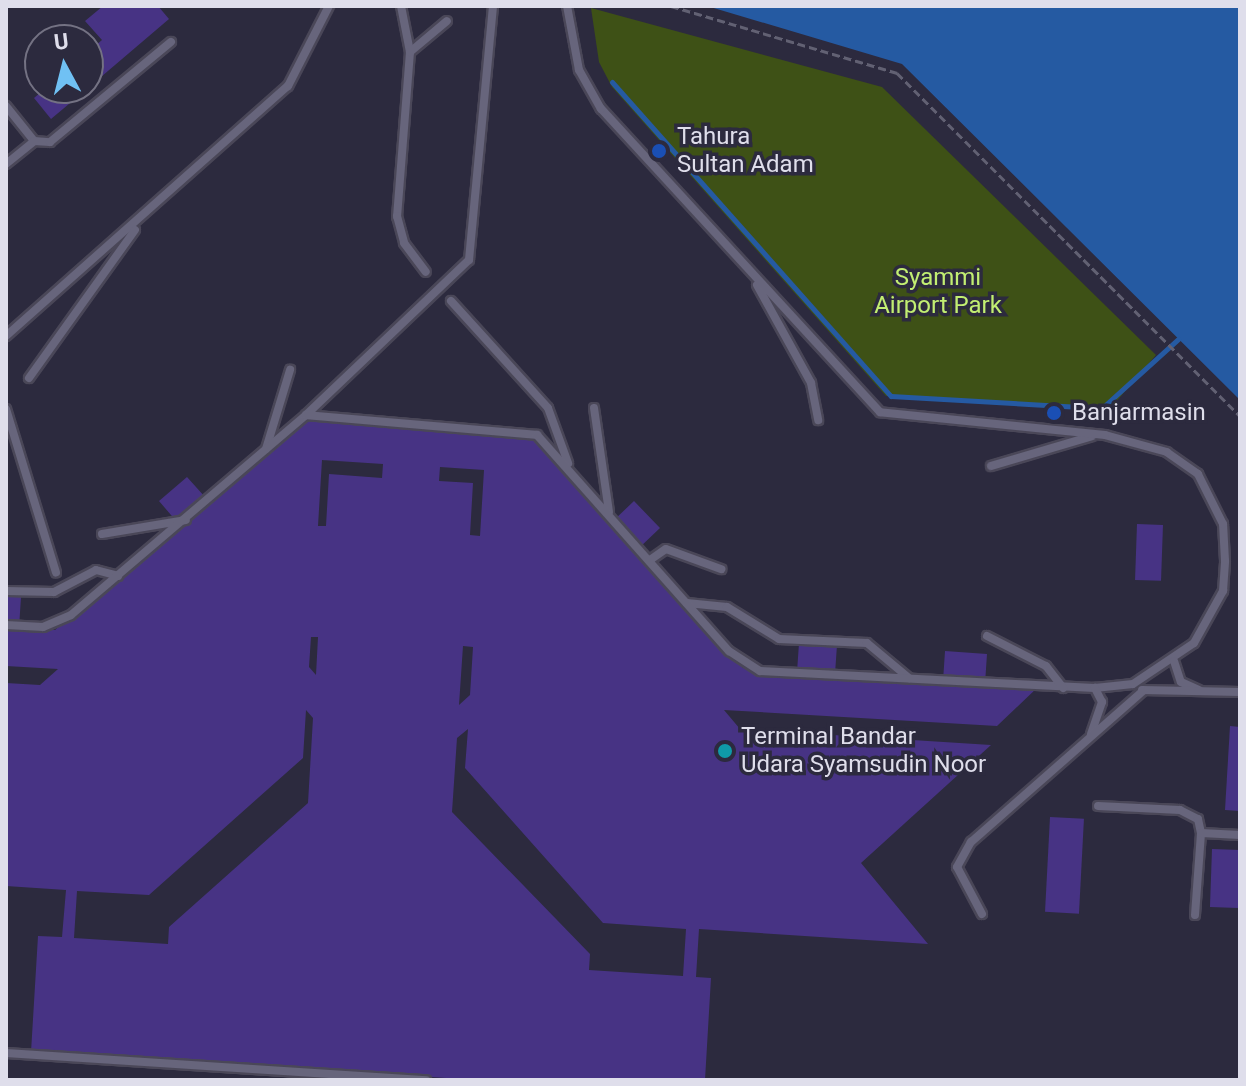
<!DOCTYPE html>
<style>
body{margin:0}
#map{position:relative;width:1246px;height:1086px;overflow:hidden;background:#2c2a3e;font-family:Roboto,sans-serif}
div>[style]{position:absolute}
.green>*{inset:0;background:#3e5116}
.water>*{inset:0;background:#255aa2}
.stream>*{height:5px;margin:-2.5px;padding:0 2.5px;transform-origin:2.5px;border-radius:2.5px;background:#255aa2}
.building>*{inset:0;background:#473384;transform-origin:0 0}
.path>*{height:3px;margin-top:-1.5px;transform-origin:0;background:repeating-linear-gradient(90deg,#626173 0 8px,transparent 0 12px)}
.roads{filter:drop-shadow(2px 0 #4a4758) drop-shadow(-2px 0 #4a4758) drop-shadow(0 2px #4a4758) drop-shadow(0 -2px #4a4758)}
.lane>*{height:8px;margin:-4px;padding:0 4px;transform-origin:4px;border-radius:4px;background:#67657c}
.dots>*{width:22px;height:22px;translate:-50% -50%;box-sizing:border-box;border:4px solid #2c2a3e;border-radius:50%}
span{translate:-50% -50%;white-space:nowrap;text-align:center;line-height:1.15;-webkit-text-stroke:7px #2c2a3e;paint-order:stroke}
.poi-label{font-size:24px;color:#dfdeeb}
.left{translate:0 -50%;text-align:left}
.park-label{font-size:24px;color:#c2ee72}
.frame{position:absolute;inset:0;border:8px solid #dfdeeb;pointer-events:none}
.north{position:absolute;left:24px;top:24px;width:80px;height:80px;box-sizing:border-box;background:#2c2a3e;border:2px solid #747283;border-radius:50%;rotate:353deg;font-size:22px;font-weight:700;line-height:32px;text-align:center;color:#dfdeeb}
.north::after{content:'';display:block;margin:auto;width:28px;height:36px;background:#70c1f4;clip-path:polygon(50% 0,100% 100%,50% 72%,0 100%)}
</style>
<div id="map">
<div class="green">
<i style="clip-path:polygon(591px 8px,882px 87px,1156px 355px,1109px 410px,886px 396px,612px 87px,599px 62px)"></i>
</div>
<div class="water">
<i style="clip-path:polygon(707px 6px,1240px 6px,1240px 400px,902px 64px)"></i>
</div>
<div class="stream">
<i style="left:612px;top:82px;width:420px;rotate:48.4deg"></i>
<i style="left:891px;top:396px;width:211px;rotate:3.3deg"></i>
<i style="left:1102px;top:408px;width:103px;rotate:-42.2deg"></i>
</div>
<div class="building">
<i style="clip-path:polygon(103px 6px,158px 6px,169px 19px,88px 88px,88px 52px,102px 40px,85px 21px)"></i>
<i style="clip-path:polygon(46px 88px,88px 88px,51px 119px,34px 98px)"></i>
<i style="clip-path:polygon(evenodd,293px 418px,536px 433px,613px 521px,634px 501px,660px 528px,638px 549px,743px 668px,797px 672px,799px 643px,837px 645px,835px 674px,943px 681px,945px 651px,987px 654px,985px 684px,1038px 687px,997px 726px,724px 710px,740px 729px,991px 745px,861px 863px,928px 944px,699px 929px,696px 977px,711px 978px,705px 1080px,478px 1080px,31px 1052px,38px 936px,62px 937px,66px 890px,6px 886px,6px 683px,40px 685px,58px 669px,6px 666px,6px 596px,21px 597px,19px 628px,55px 630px,177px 522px,159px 501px,187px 477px,205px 497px,293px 418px,322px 460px,383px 464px,382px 478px,329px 474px,326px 526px,318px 526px,322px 460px,293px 418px,440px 467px,484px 470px,480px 536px,470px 535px,473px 483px,439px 481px,440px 467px,293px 418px,311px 637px,318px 637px,316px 675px,309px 667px,311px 637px,293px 418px,463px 646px,473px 647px,470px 695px,459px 705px,463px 646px,293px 418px,306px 710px,313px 718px,308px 803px,169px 927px,168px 944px,74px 938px,77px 891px,149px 895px,303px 758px,306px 710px,293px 418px,468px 729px,465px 768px,603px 923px,686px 929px,683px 976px,589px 970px,590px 954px,452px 812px,457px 738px,468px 729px)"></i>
<i style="left:1137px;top:524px;width:26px;height:56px;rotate:2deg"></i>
<i style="clip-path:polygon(1230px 726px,1240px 727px,1240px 811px,1225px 810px)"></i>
<i style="left:1050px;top:817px;width:34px;height:95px;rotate:3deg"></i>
<i style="left:1212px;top:849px;width:28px;height:58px;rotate:2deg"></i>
</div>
<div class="path">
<i style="left:671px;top:6px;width:236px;rotate:16.5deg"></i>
<i style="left:897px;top:73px;width:485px;rotate:45deg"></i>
</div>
<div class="roads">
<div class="lane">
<i style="left:401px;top:6px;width:47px;rotate:78.9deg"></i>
<i style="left:410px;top:52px;width:165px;rotate:94.5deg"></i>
<i style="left:397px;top:216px;width:28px;rotate:75deg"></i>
<i style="left:404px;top:243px;width:36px;rotate:53deg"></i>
<i style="left:410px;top:52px;width:48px;rotate:-40deg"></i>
<i style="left:6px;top:106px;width:45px;rotate:51.3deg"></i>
<i style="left:34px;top:141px;width:16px;rotate:4deg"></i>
<i style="left:50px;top:142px;width:157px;rotate:-39.6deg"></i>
<i style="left:6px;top:164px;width:36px;rotate:-39deg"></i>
<i style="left:757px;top:285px;width:112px;rotate:61.1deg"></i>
<i style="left:811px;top:383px;width:38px;rotate:79deg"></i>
<i style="left:451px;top:301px;width:144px;rotate:47.8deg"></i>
<i style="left:548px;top:408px;width:59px;rotate:70deg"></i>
<i style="left:6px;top:336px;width:377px;rotate:-41.6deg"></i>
<i style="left:288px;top:86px;width:90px;rotate:-62.9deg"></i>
<i style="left:29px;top:378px;width:182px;rotate:-54.4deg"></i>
<i style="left:594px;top:408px;width:105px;rotate:81.8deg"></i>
<i style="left:6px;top:409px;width:171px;rotate:73deg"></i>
<i style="left:306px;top:415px;width:225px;rotate:-43.6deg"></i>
<i style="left:469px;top:260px;width:255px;rotate:-84.6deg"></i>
<i style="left:266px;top:449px;width:83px;rotate:-73.1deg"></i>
<i style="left:991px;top:466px;width:105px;rotate:-16.5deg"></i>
<i style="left:102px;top:534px;width:85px;rotate:-9.5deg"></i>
<i style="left:650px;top:560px;width:19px;rotate:-35deg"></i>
<i style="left:666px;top:549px;width:59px;rotate:20deg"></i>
<i style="left:6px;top:591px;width:48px;rotate:1.2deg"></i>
<i style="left:54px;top:592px;width:47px;rotate:-27.6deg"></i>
<i style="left:96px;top:570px;width:23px;rotate:15deg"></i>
<i style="left:687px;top:603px;width:40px;rotate:5.7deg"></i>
<i style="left:727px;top:607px;width:61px;rotate:31.6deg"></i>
<i style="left:779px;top:639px;width:88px;rotate:2.6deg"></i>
<i style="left:867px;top:643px;width:55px;rotate:39.8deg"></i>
<i style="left:6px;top:625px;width:37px;rotate:3deg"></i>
<i style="left:43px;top:627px;width:30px;rotate:-23deg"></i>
<i style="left:71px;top:615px;width:309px;rotate:-40.4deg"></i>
<i style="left:306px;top:415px;width:232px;rotate:4.9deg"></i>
<i style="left:537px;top:435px;width:289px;rotate:48.4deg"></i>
<i style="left:729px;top:651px;width:37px;rotate:33deg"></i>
<i style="left:760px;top:671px;width:335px;rotate:2.9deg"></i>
<i style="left:1095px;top:688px;width:38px;rotate:-6deg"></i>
<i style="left:1133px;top:684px;width:73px;rotate:-33.9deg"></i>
<i style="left:1194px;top:643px;width:60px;rotate:-60.9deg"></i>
<i style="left:1223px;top:591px;width:30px;rotate:-86deg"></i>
<i style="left:1225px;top:561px;width:37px;rotate:-93deg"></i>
<i style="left:1223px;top:524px;width:56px;rotate:-116.6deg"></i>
<i style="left:1198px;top:474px;width:38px;rotate:-145deg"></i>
<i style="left:1167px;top:452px;width:64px;rotate:-164.7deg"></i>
<i style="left:1105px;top:435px;width:226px;rotate:-174.2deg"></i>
<i style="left:880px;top:412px;width:412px;rotate:-132.6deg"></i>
<i style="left:601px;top:109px;width:45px;rotate:-119.4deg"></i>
<i style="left:579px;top:70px;width:65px;rotate:-100.6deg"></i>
<i style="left:987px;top:636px;width:66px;rotate:27deg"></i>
<i style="left:1046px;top:666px;width:28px;rotate:52deg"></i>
<i style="left:1174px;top:661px;width:22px;rotate:72deg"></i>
<i style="left:1181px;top:682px;width:20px;rotate:24deg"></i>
<i style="left:1142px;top:690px;width:98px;rotate:1.2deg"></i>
<i style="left:1091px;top:734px;width:34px;rotate:-71deg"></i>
<i style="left:1102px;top:702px;width:16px;rotate:-117deg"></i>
<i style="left:1098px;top:806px;width:82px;rotate:2.8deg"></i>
<i style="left:1180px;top:810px;width:20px;rotate:27deg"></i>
<i style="left:1198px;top:819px;width:14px;rotate:78deg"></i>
<i style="left:982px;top:914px;width:53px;rotate:-118deg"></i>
<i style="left:957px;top:867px;width:29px;rotate:-61deg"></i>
<i style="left:971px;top:842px;width:229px;rotate:-41.3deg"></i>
<i style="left:1195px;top:915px;width:82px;rotate:-85.8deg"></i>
<i style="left:1201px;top:833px;width:39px;rotate:3deg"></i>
<i style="left:6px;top:1053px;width:421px;rotate:3.7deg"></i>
</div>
</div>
<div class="dots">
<i style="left:659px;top:151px;background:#1a4fb4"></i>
<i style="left:1054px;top:413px;background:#1a4fb4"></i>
<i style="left:725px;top:751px;background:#0f9aa8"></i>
</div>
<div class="poi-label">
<span class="left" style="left:677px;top:151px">Tahura<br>Sultan Adam</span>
<span class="left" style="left:1072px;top:413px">Banjarmasin</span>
<span class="left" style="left:741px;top:751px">Terminal Bandar<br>Udara Syamsudin Noor</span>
</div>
<div class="park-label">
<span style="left:938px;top:292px">Syammi<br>Airport Park</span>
</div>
<div class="frame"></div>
<div class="north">U</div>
</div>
